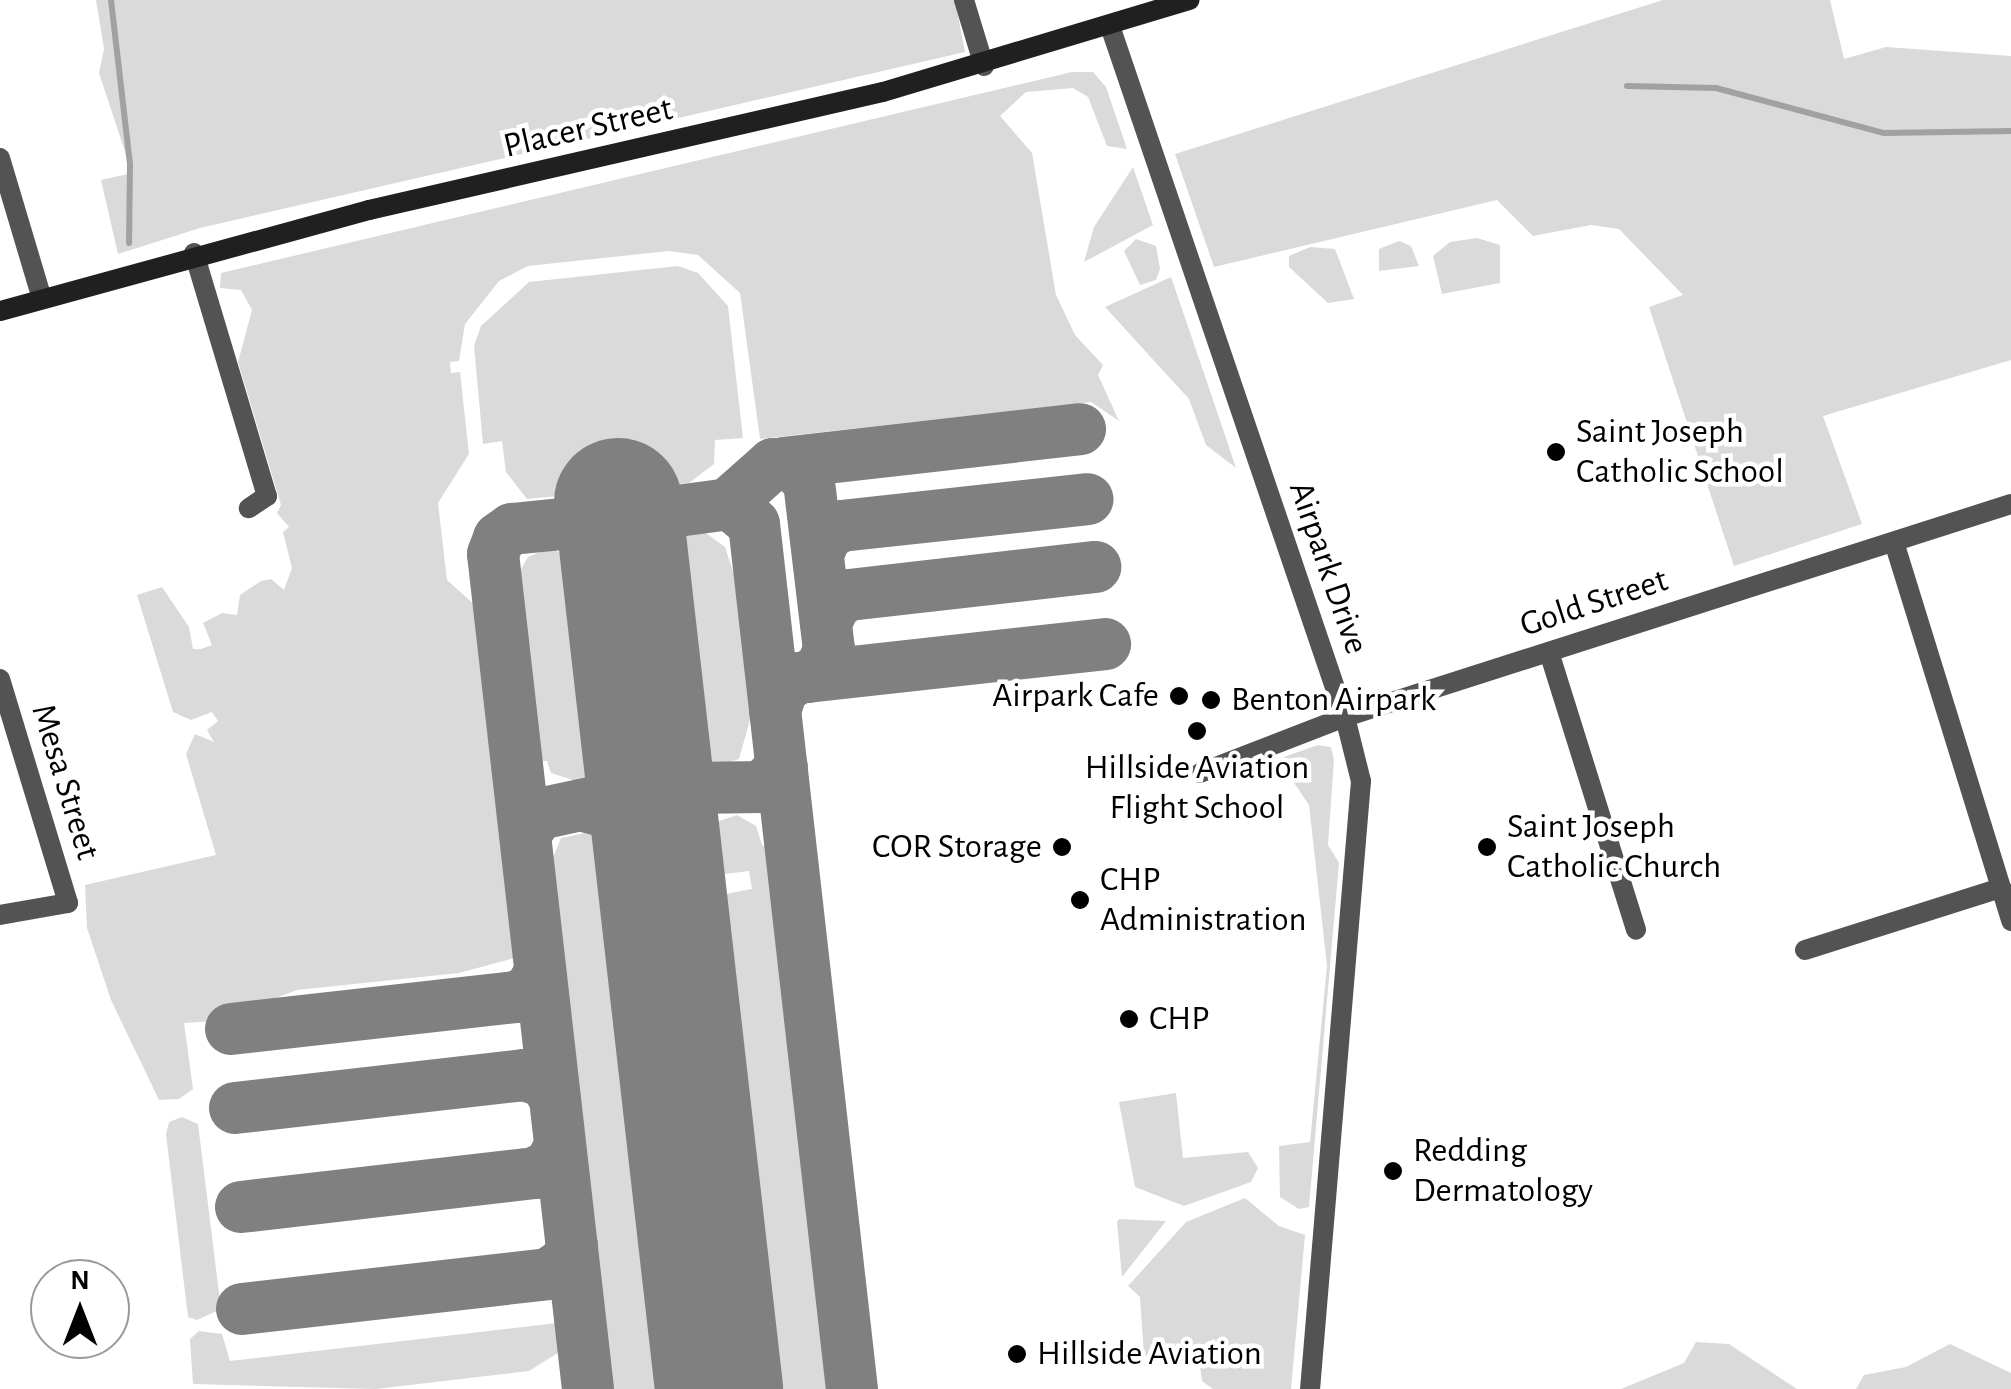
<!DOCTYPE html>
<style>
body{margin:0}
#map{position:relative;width:2011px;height:1389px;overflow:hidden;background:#fff;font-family:"Alegreya Sans",sans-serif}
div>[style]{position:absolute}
.green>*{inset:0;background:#dadada}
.stream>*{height:6px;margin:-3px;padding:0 3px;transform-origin:3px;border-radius:3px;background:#a1a1a1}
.taxiway>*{height:52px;margin:-26px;padding:0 26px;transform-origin:26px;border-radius:26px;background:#808080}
.runway>*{height:128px;margin:-64px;padding:0 64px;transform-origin:64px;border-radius:64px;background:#808080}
.minor>*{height:20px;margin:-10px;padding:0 10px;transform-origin:10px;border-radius:10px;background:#535353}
.tertiary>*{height:20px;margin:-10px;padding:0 10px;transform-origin:10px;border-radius:10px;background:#535353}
.secondary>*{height:20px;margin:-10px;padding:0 10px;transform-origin:10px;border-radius:10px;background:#202020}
.dots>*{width:28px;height:28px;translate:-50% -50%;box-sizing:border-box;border:5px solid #fff;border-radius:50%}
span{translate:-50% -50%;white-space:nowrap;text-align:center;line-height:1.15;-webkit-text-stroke:9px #fff;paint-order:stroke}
.street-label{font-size:35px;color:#000}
.poi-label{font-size:35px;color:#000}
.left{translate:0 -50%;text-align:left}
.right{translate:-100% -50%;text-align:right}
.north{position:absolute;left:30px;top:1259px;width:100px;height:100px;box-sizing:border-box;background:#fff;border:2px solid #999;border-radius:50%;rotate:0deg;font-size:28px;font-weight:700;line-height:40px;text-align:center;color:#000}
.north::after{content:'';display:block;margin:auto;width:35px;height:45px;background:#000;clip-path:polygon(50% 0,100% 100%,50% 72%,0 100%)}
</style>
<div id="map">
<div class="green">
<i style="clip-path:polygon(96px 0,955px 0,965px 52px,200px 228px,118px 254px,101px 180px,132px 173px,99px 73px,104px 49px)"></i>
<i style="clip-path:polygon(1663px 0,1830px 0,1844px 59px,1886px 47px,2011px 56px,2011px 360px,1823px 416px,1862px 524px,1734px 566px,1649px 307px,1683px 295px,1619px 229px,1591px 225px,1533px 236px,1497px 200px,1214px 267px,1175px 154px)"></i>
<i style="clip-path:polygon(1072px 72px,1093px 72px,1106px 87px,1127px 149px,1107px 146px,1088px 97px,1073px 88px,1026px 92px,1000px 116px,1032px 153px,1056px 295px,1075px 335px,1103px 365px,1098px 375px,1119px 421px,1091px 402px,760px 439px,740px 293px,698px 255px,669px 251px,528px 266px,499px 281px,465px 324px,459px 361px,450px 362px,451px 373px,460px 372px,469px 454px,438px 503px,447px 580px,486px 615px,526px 955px,459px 973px,297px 990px,215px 1021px,184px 1023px,193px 1089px,179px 1099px,159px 1100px,111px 1000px,87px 928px,85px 885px,216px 855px,186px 754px,195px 734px,214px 742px,207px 730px,218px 721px,212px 712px,191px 720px,173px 712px,137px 595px,162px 587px,189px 627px,193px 649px,201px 649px,212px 645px,203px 623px,222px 613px,237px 615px,240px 595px,261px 581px,271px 579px,284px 590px,292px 568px,283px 532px,289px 527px,277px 513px,281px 505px,238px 362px,252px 310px,241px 290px,220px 288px,221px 273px)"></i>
<i style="clip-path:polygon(1133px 167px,1153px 225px,1084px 262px,1094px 227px)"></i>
<i style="clip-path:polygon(1477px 238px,1500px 245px,1500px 283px,1442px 294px,1433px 256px,1450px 242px)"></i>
<i style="clip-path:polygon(1136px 239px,1156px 246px,1160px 269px,1156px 280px,1140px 285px,1124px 251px)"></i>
<i style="clip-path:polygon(1399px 241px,1411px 246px,1419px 266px,1379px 271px,1379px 249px)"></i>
<i style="clip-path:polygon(1310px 247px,1335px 249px,1354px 299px,1328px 303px,1289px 267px,1289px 256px)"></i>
<i style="clip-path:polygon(678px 266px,698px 273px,728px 306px,743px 438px,715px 440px,714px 464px,689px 483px,527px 499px,506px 472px,502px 441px,483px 444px,474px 346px,481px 326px,529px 282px)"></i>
<i style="clip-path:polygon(1171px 277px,1207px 382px,1236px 468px,1206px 445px,1189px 399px,1105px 307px)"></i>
<i style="clip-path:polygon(703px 531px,725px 547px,739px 590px,750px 720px,739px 759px,716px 766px,696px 759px,689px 747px,669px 559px,680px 537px)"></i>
<i style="clip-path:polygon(551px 547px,583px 569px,601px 765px,597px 774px,576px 781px,551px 773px,547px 761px,537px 761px,537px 746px,528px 746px,511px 587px,528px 557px)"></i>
<i style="clip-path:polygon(1318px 745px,1331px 747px,1334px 760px,1328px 845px,1339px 863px,1309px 1207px,1299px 1209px,1280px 1197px,1279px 1146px,1310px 1142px,1327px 966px,1309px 805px,1278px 759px)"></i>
<i style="clip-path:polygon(737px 815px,756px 826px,762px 845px,772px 849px,832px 1389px,763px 1389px,706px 906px,710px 897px,752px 889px,749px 871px,716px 875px,716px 883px,708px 884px,699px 842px,710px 824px)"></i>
<i style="clip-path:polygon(594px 831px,611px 844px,620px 889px,676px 1389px,602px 1389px,544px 880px,561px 838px)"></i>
<i style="clip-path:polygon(1176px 1093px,1183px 1158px,1248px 1152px,1258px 1168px,1251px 1182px,1184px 1206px,1135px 1187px,1119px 1102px)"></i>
<i style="clip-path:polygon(182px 1117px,198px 1124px,221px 1309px,197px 1320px,188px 1317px,166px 1134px,169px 1122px)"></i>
<i style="clip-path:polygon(1245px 1198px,1279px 1226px,1305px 1235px,1291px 1389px,1213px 1389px,1202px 1381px,1198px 1350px,1144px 1356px,1140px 1297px,1128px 1286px,1186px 1222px)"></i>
<i style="clip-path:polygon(1119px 1219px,1166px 1221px,1122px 1277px,1117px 1222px)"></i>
<i style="clip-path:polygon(557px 1323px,567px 1329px,561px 1351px,529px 1371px,376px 1389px,193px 1384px,190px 1339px,199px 1331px,222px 1334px,230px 1361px)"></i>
<i style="clip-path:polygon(1696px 1342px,1729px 1344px,1797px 1389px,1621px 1389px,1684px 1363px)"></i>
<i style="clip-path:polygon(1950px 1344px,2011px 1373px,2011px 1389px,1856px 1389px,1864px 1375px,1906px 1367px)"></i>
</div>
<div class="stream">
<i style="left:111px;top:0;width:165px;rotate:83.4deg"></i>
<i style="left:130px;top:164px;width:79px;rotate:90.7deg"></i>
<i style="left:1627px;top:86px;width:89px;rotate:1.3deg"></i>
<i style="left:1716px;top:88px;width:174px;rotate:15deg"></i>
<i style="left:1884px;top:133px;width:127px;rotate:-0.9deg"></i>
</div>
<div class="taxiway">
<i style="left:783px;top:463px;width:299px;rotate:-6.5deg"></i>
<i style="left:728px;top:504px;width:60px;rotate:-41.6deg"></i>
<i style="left:773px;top:464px;width:21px;rotate:5deg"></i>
<i style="left:794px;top:466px;width:22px;rotate:47deg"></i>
<i style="left:809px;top:482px;width:168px;rotate:83.2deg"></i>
<i style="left:829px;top:649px;width:19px;rotate:111deg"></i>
<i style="left:822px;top:667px;width:17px;rotate:144deg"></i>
<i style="left:654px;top:523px;width:26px;rotate:-28deg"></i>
<i style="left:677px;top:511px;width:53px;rotate:-7.5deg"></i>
<i style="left:730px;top:504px;width:31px;rotate:40deg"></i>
<i style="left:754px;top:524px;width:871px;rotate:83.54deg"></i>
<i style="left:818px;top:554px;width:21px;rotate:-67deg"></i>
<i style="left:826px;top:535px;width:17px;rotate:-31deg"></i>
<i style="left:841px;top:526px;width:248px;rotate:-6.2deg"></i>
<i style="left:826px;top:622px;width:22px;rotate:-63deg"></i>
<i style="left:836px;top:602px;width:15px;rotate:-28deg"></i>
<i style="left:849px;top:595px;width:248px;rotate:-6.5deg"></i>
<i style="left:775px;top:711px;width:23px;rotate:-72deg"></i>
<i style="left:782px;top:689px;width:19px;rotate:-35deg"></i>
<i style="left:798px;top:678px;width:309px;rotate:-6.3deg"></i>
<i style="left:646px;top:714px;width:43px;rotate:77.9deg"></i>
<i style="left:655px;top:756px;width:48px;rotate:41.6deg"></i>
<i style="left:691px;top:788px;width:71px;rotate:-0.8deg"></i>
<i style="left:762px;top:787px;width:28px;rotate:-45deg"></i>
<i style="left:588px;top:807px;width:40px;rotate:14.4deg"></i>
<i style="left:627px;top:817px;width:44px;rotate:53.4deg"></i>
<i style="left:653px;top:852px;width:187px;rotate:83deg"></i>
<i style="left:525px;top:834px;width:24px;rotate:-55deg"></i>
<i style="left:539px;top:814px;width:72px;rotate:-12.1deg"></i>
<i style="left:609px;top:799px;width:42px;rotate:-47.9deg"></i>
<i style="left:637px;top:768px;width:30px;rotate:-81deg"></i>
<i style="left:642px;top:738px;width:159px;rotate:-96.9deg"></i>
<i style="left:231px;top:1029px;width:288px;rotate:-6.4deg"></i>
<i style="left:517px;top:997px;width:16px;rotate:-30deg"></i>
<i style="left:531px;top:989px;width:20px;rotate:-63deg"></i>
<i style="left:235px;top:1108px;width:291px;rotate:-6.5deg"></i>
<i style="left:524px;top:1075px;width:22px;rotate:18deg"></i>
<i style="left:545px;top:1082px;width:17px;rotate:59deg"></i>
<i style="left:241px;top:1207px;width:296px;rotate:-6.6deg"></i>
<i style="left:535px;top:1173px;width:17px;rotate:-28deg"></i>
<i style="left:550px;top:1165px;width:21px;rotate:-62deg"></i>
<i style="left:242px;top:1309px;width:308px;rotate:-6.5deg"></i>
<i style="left:548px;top:1274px;width:22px;rotate:-34deg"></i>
<i style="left:566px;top:1262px;width:17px;rotate:-69deg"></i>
<i style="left:588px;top:1389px;width:840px;rotate:-96.49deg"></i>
<i style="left:493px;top:554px;width:17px;rotate:-69deg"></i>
<i style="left:499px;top:538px;width:16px;rotate:-35deg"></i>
<i style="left:512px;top:529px;width:49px;rotate:-5.8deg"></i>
<i style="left:561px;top:524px;width:28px;rotate:13deg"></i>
</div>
<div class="runway">
<i style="left:618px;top:502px;width:893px;rotate:83.5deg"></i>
</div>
<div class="minor">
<i style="left:964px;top:0;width:69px;rotate:73.1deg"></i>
<i style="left:0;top:158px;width:147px;rotate:73.4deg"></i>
<i style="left:194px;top:253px;width:254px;rotate:73.3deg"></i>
<i style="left:267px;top:496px;width:22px;rotate:146deg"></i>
<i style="left:1894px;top:542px;width:397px;rotate:72.8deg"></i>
<i style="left:1549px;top:652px;width:291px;rotate:72.6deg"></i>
<i style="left:0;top:679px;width:234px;rotate:73.1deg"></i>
<i style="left:68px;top:903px;width:69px;rotate:170deg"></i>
<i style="left:1200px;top:773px;width:155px;rotate:-21.1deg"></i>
<i style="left:1345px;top:717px;width:699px;rotate:-17.74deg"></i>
<i style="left:1805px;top:950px;width:206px;rotate:-17.6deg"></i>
</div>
<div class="tertiary">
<i style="left:1110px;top:26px;width:730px;rotate:71.22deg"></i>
<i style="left:1345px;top:717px;width:66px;rotate:76deg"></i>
<i style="left:1361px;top:781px;width:610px;rotate:94.79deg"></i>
</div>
<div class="secondary">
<i style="left:0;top:311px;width:383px;rotate:-15.3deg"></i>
<i style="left:369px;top:210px;width:527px;rotate:-12.93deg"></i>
<i style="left:883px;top:92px;width:320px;rotate:-16.7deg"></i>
</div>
<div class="dots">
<i style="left:1556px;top:452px;background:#000"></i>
<i style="left:1179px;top:696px;background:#000"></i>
<i style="left:1211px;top:700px;background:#000"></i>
<i style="left:1197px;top:731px;background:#000"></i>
<i style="left:1062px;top:847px;background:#000"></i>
<i style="left:1487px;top:847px;background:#000"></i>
<i style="left:1080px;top:900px;background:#000"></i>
<i style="left:1129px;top:1019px;background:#000"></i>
<i style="left:1393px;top:1171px;background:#000"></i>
<i style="left:1017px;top:1354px;background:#000"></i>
</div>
<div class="street-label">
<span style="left:588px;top:128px;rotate:-13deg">Placer Street</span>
<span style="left:1328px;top:568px;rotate:71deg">Airpark Drive</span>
<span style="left:1594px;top:603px;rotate:-18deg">Gold Street</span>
<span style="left:65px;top:782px;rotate:73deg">Mesa Street</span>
</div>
<div class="poi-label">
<span class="left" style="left:1576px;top:452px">Saint Joseph<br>Catholic School</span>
<span class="right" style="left:1159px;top:696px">Airpark Cafe</span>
<span class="left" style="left:1231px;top:700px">Benton Airpark</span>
<span style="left:1197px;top:788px">Hillside Aviation<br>Flight School</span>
<span class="left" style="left:1507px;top:847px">Saint Joseph<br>Catholic Church</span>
<span class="right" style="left:1042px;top:847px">COR Storage</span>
<span class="left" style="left:1100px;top:900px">CHP<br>Administration</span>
<span class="left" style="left:1149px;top:1019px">CHP</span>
<span class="left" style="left:1413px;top:1171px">Redding<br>Dermatology</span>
<span class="left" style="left:1037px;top:1354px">Hillside Aviation</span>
</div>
<div class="north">N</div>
</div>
